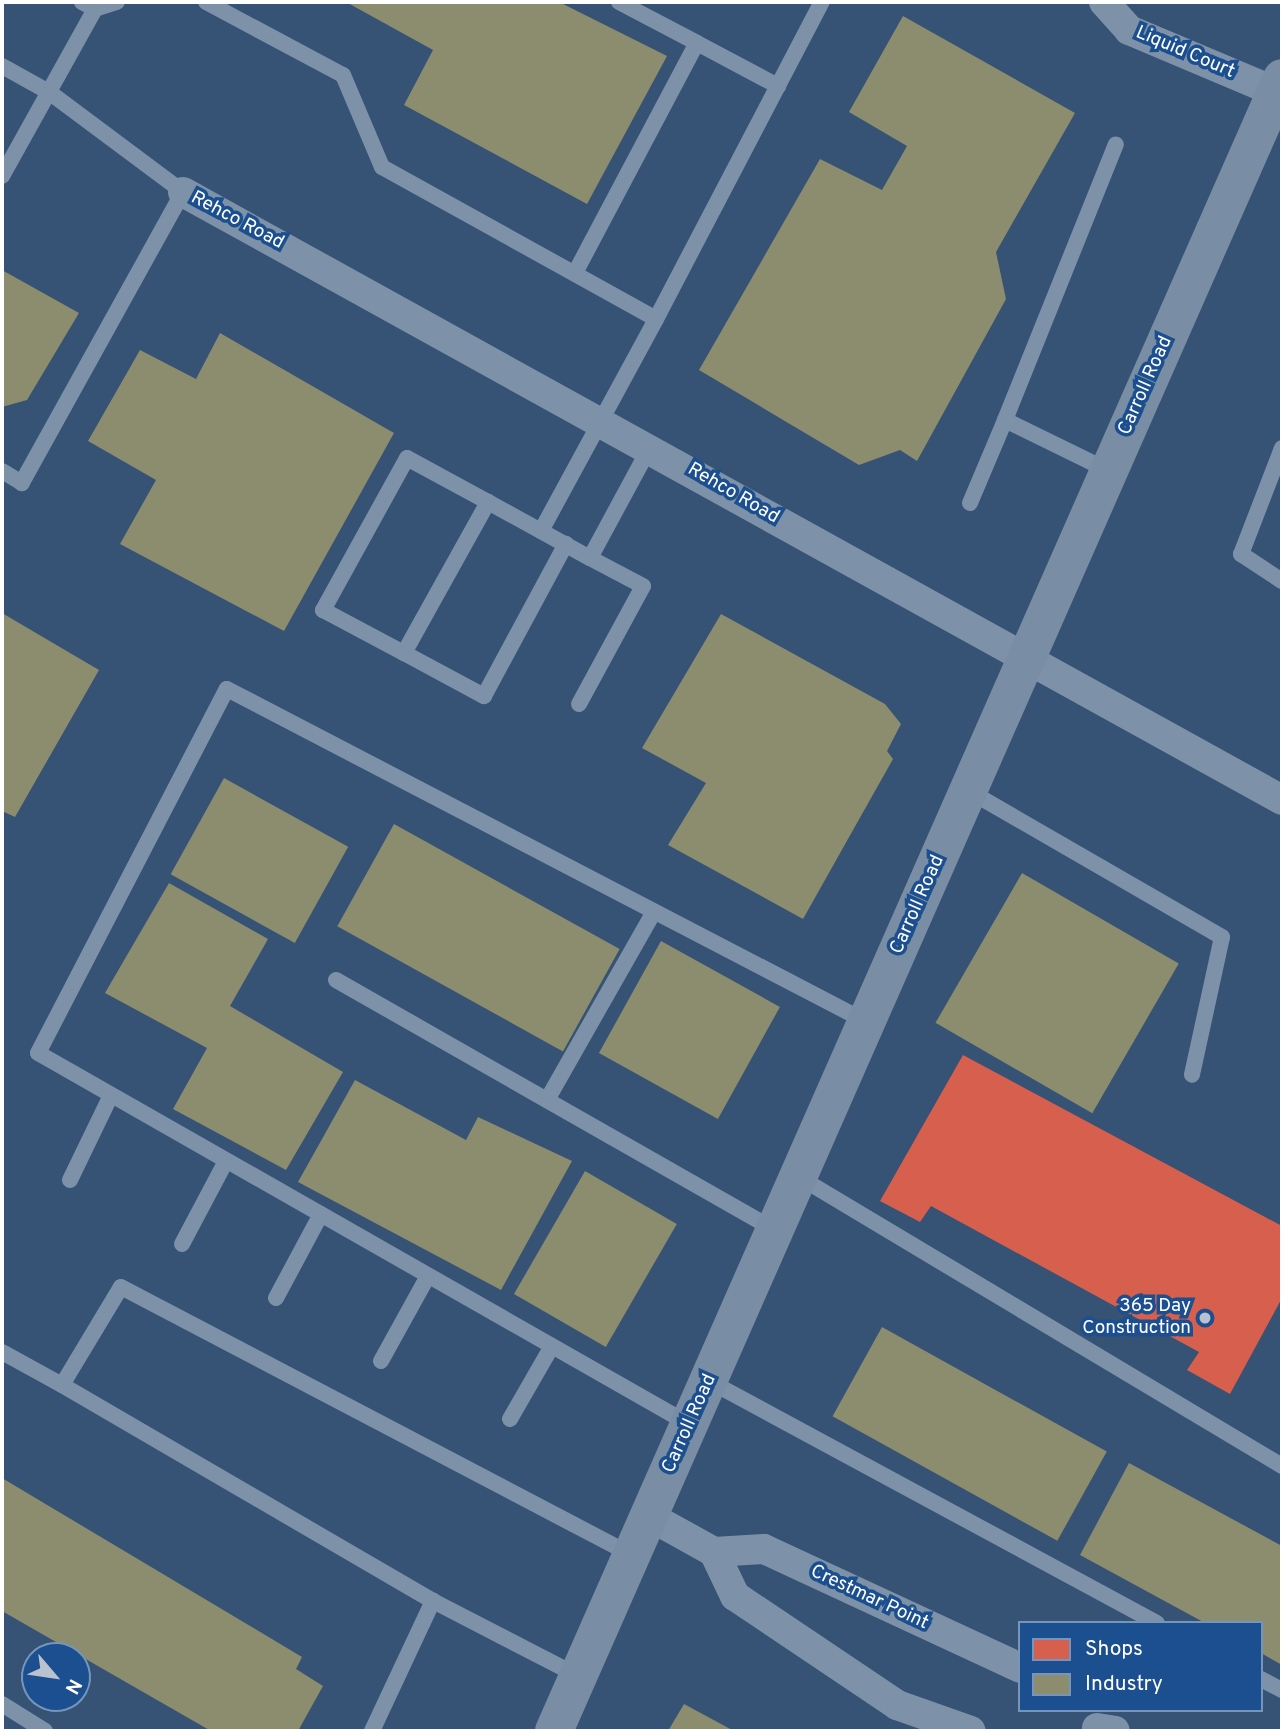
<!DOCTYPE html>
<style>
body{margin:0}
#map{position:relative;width:1284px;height:1733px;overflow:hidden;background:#365274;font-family:Overpass,sans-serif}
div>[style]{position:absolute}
.shops>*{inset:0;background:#d6604d}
.industry>*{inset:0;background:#8c8c6e;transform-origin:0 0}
.lane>*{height:16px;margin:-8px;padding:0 8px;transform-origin:8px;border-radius:8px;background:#7d92a8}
.street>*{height:30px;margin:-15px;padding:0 15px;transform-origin:15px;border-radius:15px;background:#7d92a8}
.secondary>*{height:38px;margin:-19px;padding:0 19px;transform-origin:19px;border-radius:19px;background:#798da4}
.dots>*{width:19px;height:19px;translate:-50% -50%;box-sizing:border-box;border:4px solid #1b4f8f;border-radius:50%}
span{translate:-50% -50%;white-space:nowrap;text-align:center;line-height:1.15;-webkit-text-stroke:7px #1b4f8f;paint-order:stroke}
.street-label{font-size:19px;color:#fff}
.poi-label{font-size:19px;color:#fff}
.right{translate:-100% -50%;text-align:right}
.frame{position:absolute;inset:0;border:4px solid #fff;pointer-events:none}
.legend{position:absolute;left:1018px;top:1621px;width:245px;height:91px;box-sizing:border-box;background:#1b4f8f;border:2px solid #7695bc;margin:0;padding:9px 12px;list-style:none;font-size:21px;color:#fff}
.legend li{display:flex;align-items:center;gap:14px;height:35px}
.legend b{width:35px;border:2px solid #7695bc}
.north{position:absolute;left:21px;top:1642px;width:70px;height:70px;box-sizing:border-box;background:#1b4f8f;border:2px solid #7695bc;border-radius:50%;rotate:119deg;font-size:19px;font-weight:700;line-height:28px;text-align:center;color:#fff}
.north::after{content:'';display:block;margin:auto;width:24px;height:32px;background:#b9c2ce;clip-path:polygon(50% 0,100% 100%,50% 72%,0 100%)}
</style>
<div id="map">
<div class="shops">
<i style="clip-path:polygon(963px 1055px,1282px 1226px,1282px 1298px,1230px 1394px,1187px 1370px,1199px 1352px,931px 1206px,920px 1222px,880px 1201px)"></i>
</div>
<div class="industry">
<i style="clip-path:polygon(346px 2px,559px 2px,667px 56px,587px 204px,404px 105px,433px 50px)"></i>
<i style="clip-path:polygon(903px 16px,1075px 113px,996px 252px,1006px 299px,917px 461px,900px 450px,859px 465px,699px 370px,820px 159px,882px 190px,907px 146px,849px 112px)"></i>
<i style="clip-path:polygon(2px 270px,79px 313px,27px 400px,2px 407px)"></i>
<i style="clip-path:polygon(220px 333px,394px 433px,284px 631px,120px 544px,156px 480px,88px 441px,140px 350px,196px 379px)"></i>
<i style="clip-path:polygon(2px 613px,99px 670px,15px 817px,2px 811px)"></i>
<i style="clip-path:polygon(721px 614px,885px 704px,901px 724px,887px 751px,893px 759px,803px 919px,668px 845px,706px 783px,642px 748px)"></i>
<i style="left:224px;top:778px;width:142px;height:110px;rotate:29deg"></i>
<i style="left:394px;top:824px;width:258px;height:117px;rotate:29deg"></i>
<i style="left:1022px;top:873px;width:181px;height:173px;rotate:30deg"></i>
<i style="clip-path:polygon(169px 883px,268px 939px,230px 1006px,343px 1072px,286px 1170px,173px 1109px,207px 1048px,105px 993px)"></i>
<i style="left:661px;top:941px;width:136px;height:128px;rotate:29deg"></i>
<i style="clip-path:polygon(355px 1080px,466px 1140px,478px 1117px,572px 1161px,501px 1290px,298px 1182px)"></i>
<i style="left:585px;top:1171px;width:106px;height:142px;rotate:30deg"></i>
<i style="left:882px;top:1327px;width:257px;height:102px;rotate:29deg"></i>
<i style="clip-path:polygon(1129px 1463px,1282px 1546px,1282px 1665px,1261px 1653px,1261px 1623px,1205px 1623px,1080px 1555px)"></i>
<i style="clip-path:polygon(2px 1478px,302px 1657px,296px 1669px,323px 1686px,298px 1731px,211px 1731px,2px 1611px)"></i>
<i style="clip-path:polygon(684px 1704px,734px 1731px,668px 1731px)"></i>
</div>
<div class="lane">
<i style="left:206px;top:2px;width:155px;rotate:28.1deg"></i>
<i style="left:343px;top:75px;width:100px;rotate:67deg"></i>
<i style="left:382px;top:167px;width:313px;rotate:29deg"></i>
<i style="left:656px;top:319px;width:358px;rotate:-62.4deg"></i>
<i style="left:619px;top:2px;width:88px;rotate:27.7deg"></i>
<i style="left:95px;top:9px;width:23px;rotate:-18deg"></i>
<i style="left:2px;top:66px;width:54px;rotate:29deg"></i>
<i style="left:49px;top:92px;width:167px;rotate:36.7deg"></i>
<i style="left:183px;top:192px;width:333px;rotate:119deg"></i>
<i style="left:22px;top:483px;width:23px;rotate:-149deg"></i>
<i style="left:2px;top:176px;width:191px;rotate:-60.9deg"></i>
<i style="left:95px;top:9px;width:15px;rotate:-152deg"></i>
<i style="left:575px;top:273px;width:260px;rotate:-62.1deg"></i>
<i style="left:697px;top:43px;width:92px;rotate:28deg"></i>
<i style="left:1005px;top:420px;width:297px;rotate:-68.1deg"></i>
<i style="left:1282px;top:448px;width:114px;rotate:111.1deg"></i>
<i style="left:1241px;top:554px;width:49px;rotate:33.4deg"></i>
<i style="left:488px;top:502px;width:92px;rotate:-151.5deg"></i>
<i style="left:407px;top:458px;width:174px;rotate:118.9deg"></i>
<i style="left:323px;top:610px;width:92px;rotate:28deg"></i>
<i style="left:404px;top:653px;width:173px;rotate:-60.9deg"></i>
<i style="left:488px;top:502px;width:116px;rotate:28.8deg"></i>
<i style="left:970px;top:503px;width:90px;rotate:-67.1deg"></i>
<i style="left:1005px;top:420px;width:116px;rotate:26.1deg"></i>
<i style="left:541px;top:531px;width:241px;rotate:-61.5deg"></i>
<i style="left:404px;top:653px;width:91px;rotate:28.3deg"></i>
<i style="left:484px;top:696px;width:173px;rotate:-61.7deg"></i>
<i style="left:579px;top:704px;width:134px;rotate:-61.5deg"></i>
<i style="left:643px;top:586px;width:60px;rotate:-152.2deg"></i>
<i style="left:590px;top:558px;width:126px;rotate:-61.6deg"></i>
<i style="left:969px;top:791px;width:292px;rotate:30deg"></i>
<i style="left:1222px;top:937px;width:141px;rotate:102.3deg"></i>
<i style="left:336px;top:980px;width:505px;rotate:29.66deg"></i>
<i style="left:547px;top:1100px;width:216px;rotate:-60.4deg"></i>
<i style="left:799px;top:1177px;width:563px;rotate:30.89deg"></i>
<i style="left:70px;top:1180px;width:94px;rotate:-64.2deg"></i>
<i style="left:182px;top:1244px;width:94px;rotate:-62.1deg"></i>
<i style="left:276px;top:1298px;width:95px;rotate:-61.8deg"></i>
<i style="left:2px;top:1352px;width:68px;rotate:28.8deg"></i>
<i style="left:381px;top:1361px;width:97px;rotate:-61.1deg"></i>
<i style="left:709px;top:1381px;width:509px;rotate:28.38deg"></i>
<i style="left:510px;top:1419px;width:84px;rotate:-60.1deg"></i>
<i style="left:689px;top:1424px;width:749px;rotate:-150.32deg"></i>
<i style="left:38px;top:1053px;width:410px;rotate:-62.6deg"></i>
<i style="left:227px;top:689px;width:721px;rotate:27.49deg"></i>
<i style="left:433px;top:1601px;width:163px;rotate:27.3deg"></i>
<i style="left:1261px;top:1679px;width:24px;rotate:28deg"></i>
<i style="left:2px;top:1704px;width:51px;rotate:32.1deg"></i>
<i style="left:372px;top:1731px;width:144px;rotate:-64.9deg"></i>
<i style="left:433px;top:1601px;width:429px;rotate:-149.8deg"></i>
<i style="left:62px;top:1385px;width:114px;rotate:-59deg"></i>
<i style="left:121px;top:1287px;width:577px;rotate:27.68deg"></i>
</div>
<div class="street">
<i style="left:1104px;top:2px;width:38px;rotate:48deg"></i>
<i style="left:1129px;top:30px;width:160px;rotate:22.9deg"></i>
<i style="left:183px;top:192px;width:1256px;rotate:28.95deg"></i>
<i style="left:649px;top:1516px;width:74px;rotate:29deg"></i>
<i style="left:714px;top:1552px;width:49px;rotate:64.5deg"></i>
<i style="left:735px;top:1596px;width:195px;rotate:33.9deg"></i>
<i style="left:897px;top:1705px;width:78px;rotate:19.4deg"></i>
<i style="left:714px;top:1552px;width:50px;rotate:-3.4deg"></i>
<i style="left:764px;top:1549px;width:282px;rotate:24.9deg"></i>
<i style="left:1097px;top:1728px;width:18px;rotate:9deg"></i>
</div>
<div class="secondary">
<i style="left:554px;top:1731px;width:1806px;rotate:-66.23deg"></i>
</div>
<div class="dots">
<i style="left:1205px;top:1318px;background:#b9c2ce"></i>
</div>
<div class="street-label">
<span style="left:1185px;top:53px;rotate:23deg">Liquid Court</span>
<span style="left:237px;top:221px;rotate:28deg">Rehco Road</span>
<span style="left:1146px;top:386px;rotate:-66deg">Carroll Road</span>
<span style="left:733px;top:494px;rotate:30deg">Rehco Road</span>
<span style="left:918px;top:905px;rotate:-66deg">Carroll Road</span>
<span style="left:690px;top:1424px;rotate:-66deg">Carroll Road</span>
<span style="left:869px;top:1598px;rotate:25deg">Crestmar Point</span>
</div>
<div class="poi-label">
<span class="right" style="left:1191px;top:1318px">365 Day<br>Construction</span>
</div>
<div class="frame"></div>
<ul class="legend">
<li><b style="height:19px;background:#d6604d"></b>Shops</li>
<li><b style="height:19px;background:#8c8c6e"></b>Industry</li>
</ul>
<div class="north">N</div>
</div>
